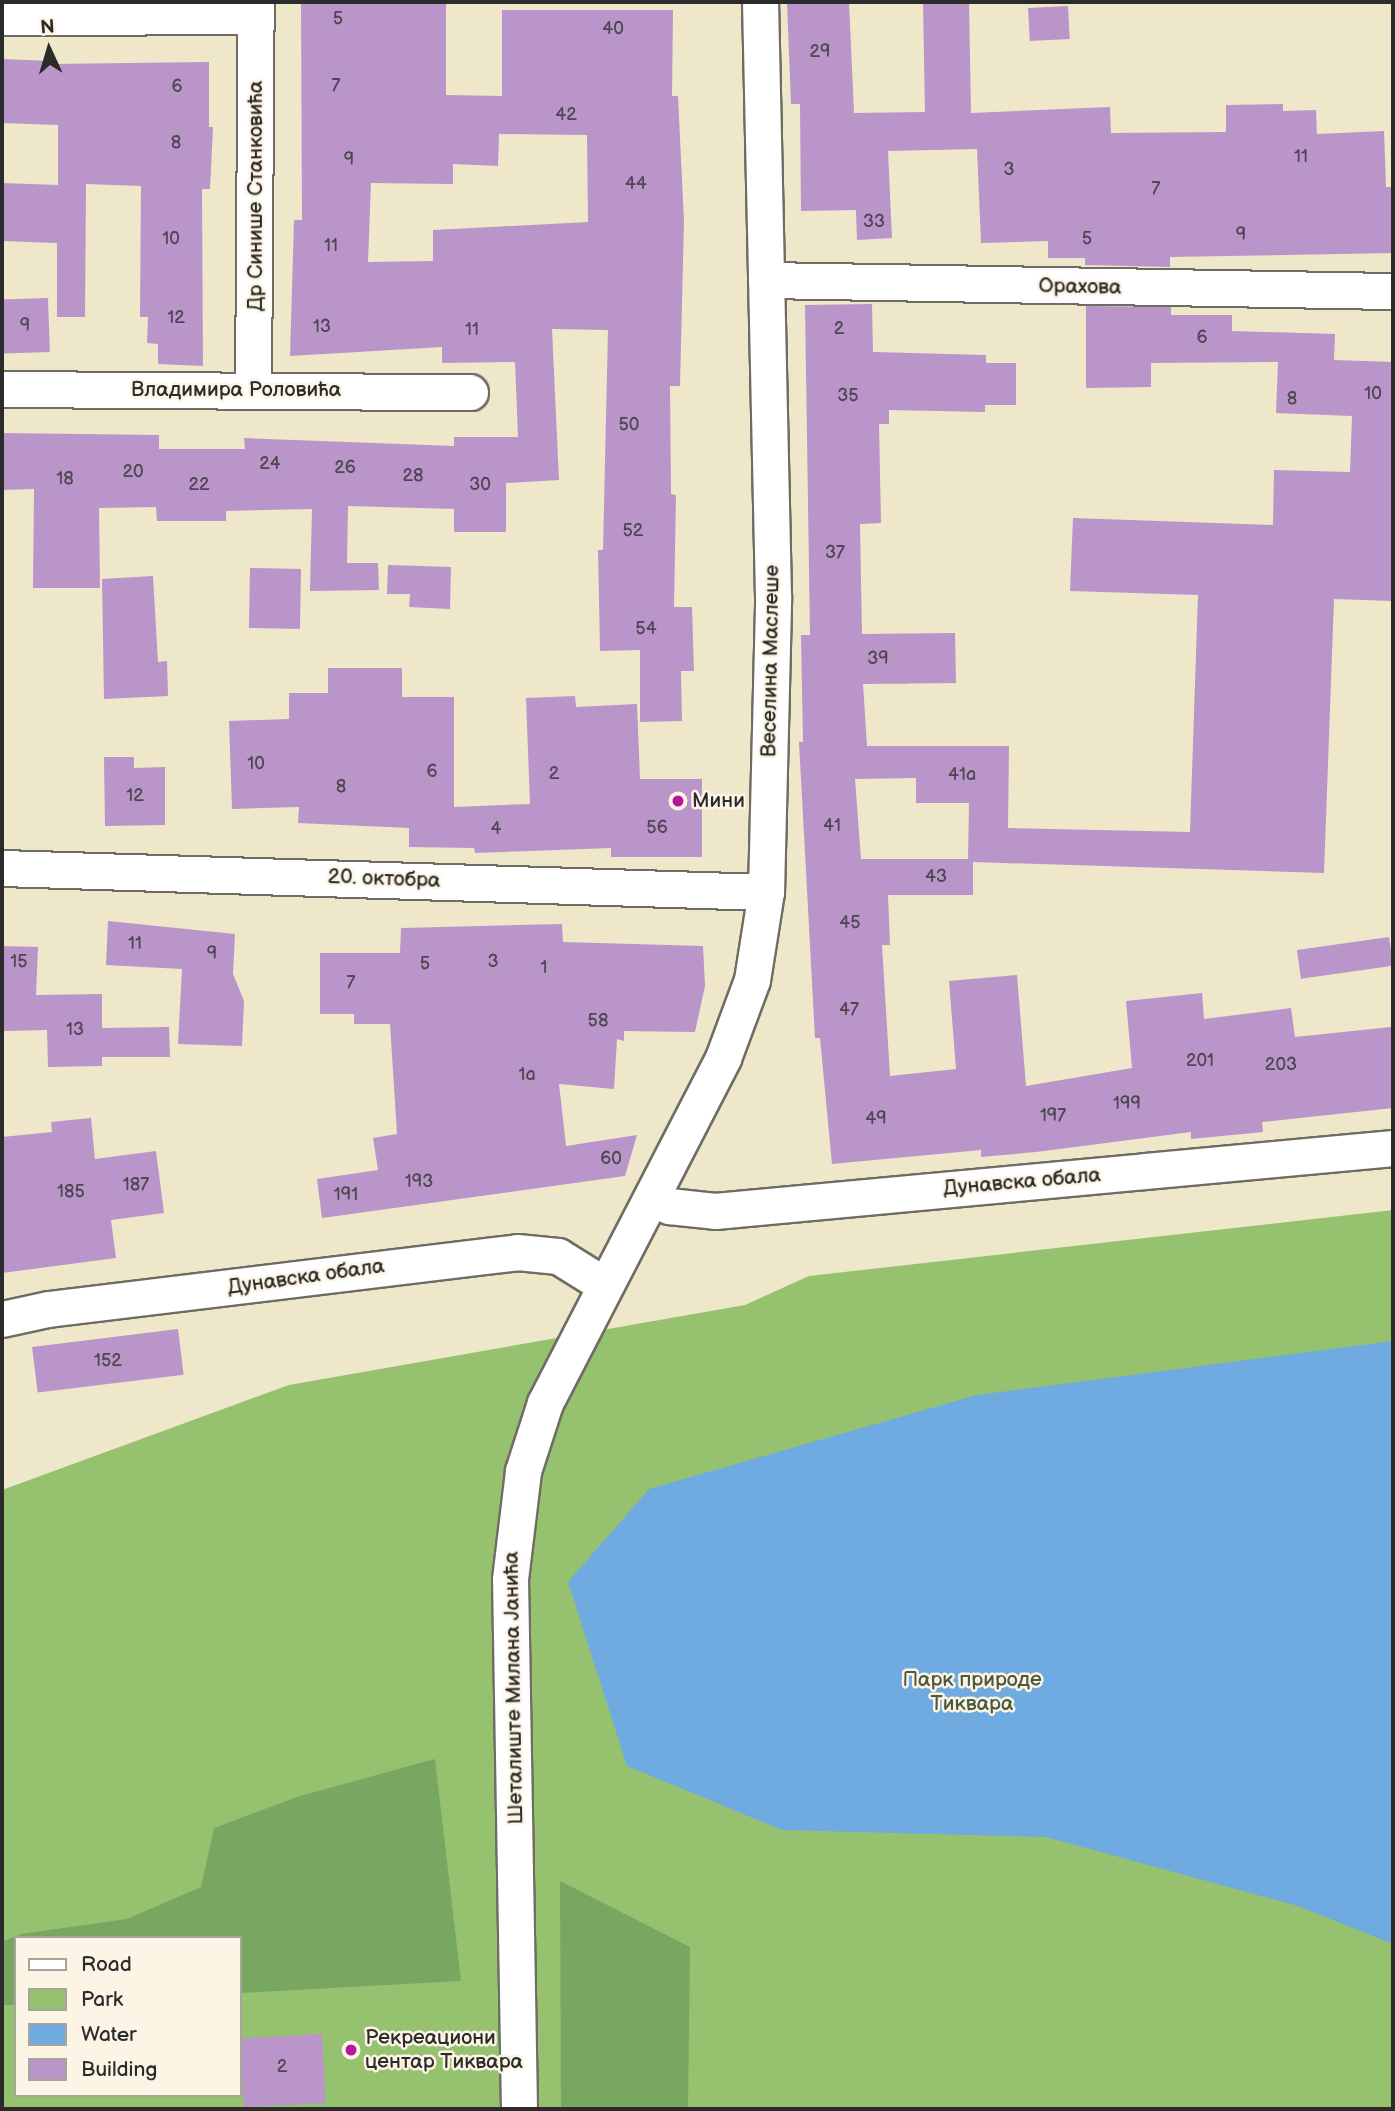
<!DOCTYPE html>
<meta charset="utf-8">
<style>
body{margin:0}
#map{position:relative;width:1395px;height:2111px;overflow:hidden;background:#eee7ca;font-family:"Balsamiq Sans",sans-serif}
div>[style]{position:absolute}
.green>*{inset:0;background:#96c16f}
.forest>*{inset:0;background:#78a762}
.water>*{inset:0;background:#6faae0}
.building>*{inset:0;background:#b995c9;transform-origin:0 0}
.roads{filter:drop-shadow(2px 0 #6f6d63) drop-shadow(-2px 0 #6f6d63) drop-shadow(0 2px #6f6d63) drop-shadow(0 -2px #6f6d63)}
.street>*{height:35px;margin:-17.5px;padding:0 17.5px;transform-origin:17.5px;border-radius:17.5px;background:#fff}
.dots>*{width:19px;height:19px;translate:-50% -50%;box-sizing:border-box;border:4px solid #fcf5e5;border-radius:50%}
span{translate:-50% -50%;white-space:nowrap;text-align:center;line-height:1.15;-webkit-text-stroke:5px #fcf5e5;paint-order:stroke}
.number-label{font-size:18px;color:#4e4652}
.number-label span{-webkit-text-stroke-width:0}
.street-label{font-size:21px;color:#2b2b2b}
.poi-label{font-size:21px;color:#2b2b2b}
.left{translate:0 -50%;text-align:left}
.park-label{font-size:21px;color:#4b583f}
.frame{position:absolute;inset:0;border:4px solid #2b2b2b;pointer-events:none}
.legend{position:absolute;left:14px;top:1936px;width:228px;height:161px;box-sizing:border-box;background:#fcf5e5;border:2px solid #a8a49b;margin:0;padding:9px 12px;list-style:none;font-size:21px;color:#2b2b2b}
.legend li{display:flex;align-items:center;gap:14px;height:35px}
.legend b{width:35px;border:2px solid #a8a49b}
.north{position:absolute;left:14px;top:14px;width:70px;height:70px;-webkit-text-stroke:5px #fcf5e5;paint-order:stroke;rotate:356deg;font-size:19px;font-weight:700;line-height:28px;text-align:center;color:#2b2b2b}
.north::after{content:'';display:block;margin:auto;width:24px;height:32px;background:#2b2b2b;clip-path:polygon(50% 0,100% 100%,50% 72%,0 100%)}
</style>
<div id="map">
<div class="green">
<i style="clip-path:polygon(evenodd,1393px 1210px,1393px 2109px,2px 2109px,2px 1490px,289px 1385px,745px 1305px,809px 1276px,1393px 1210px,16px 1938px,240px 1938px,240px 2095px,16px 2095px,16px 1938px)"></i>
</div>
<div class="forest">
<i style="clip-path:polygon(435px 1759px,461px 1981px,240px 1993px,240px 1938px,16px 1938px,16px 2005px,2px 2005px,2px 1942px,21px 1934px,127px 1919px,201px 1887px,214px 1828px,300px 1796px)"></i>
<i style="clip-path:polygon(560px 1881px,690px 1947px,688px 2109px,561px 2109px)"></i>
</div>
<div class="water">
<i style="clip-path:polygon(1393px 1341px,1393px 1944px,1298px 1906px,1046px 1837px,782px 1830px,627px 1766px,568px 1582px,649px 1489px,977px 1395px)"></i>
</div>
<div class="building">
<i style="clip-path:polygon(evenodd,301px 2px,446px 2px,446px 95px,502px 96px,502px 10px,673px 10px,672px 96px,678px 96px,684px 221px,680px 386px,670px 386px,671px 494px,676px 495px,674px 607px,692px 607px,694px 671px,681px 671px,682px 721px,640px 722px,640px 650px,600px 651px,598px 550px,603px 550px,608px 330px,552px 329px,559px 480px,506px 483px,506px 532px,454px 532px,454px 509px,348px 506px,347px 563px,378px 563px,379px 590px,310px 591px,312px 509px,226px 511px,226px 521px,157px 521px,156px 507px,99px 508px,100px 588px,33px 588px,34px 489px,2px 490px,2px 433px,159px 435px,159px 449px,245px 449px,244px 438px,454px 446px,454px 437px,518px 437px,515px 362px,442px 363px,442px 347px,290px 356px,294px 220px,302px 220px,301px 2px,499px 134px,587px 135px,588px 222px,433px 230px,433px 261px,368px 262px,371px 183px,453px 184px,453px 164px,498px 166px,499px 134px)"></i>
<i style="clip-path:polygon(849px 2px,854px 113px,925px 112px,923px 2px,969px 2px,971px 113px,1110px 107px,1111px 133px,1226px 132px,1226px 105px,1283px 104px,1283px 111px,1316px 110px,1317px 134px,1384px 131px,1386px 187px,1393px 187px,1393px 253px,1170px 257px,1170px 267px,1085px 265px,1085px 258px,1048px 258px,1048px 241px,981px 243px,977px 149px,888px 151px,892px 238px,857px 240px,856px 210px,801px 211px,800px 104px,791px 104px,787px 3px)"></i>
<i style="left:1068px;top:6px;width:33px;height:40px;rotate:87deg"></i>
<i style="clip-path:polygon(2px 59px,50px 61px,50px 64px,209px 62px,209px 127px,213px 127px,210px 189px,202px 189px,203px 366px,158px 364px,158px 344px,147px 343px,148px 317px,140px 317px,141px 186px,86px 184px,85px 317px,57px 317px,57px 243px,2px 241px,2px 183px,58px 185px,58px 125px,2px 123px)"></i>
<i style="left:48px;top:298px;width:54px;height:46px;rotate:88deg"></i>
<i style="clip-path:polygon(evenodd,872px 304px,873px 352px,986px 355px,986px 363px,1016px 363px,1016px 405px,985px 405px,985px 412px,889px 410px,889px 424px,879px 424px,881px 523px,860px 524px,862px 634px,955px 633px,956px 683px,863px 684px,867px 746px,1009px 746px,1008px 828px,1190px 832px,1198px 595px,1070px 591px,1073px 518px,1273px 525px,1274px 470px,1350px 472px,1352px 416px,1276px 413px,1278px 362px,1151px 363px,1151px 387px,1086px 388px,1086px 306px,1171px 307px,1171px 315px,1232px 315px,1232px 331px,1335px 334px,1334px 360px,1393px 362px,1393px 601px,1334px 599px,1324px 873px,973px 862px,973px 895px,888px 895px,890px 945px,882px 945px,890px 1076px,956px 1069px,949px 981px,1017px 975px,1026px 1086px,1132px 1068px,1126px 1001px,1202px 993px,1204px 1019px,1291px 1008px,1295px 1037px,1391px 1027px,1393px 1108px,1262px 1122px,1263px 1132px,1191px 1139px,1191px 1132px,1036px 1152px,981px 1157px,981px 1150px,832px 1164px,820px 1038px,815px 1038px,799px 742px,803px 742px,801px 635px,810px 635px,805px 305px,872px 304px,916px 778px,916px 803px,969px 803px,968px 859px,861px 859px,855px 779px,916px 778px)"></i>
<i style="clip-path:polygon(388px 565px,451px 567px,450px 609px,409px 607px,410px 594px,387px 594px)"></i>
<i style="left:250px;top:568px;width:51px;height:60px;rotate:1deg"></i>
<i style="clip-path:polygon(153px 576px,158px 662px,167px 661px,168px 696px,104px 699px,102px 579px)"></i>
<i style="clip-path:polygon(328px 668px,402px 668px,402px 697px,454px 697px,454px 807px,530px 804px,526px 698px,575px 696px,576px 707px,637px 704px,640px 779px,702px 779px,702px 857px,611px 857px,611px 848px,475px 853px,474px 848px,409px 847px,409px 828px,298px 823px,299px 807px,232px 809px,229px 721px,289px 719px,289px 693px,328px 693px)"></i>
<i style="clip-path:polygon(104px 757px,134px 757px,134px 768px,165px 767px,165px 825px,105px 826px)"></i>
<i style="clip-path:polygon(108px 921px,235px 934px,233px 974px,244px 1001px,242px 1046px,178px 1044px,182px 969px,106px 965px)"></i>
<i style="clip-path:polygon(562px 924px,563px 942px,703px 946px,705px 986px,695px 1032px,624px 1031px,624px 1041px,617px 1039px,614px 1089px,559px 1084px,566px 1146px,637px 1135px,625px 1176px,322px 1218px,317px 1179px,378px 1170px,373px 1138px,397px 1134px,390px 1024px,354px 1024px,354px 1014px,320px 1014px,320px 953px,400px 953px,401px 928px)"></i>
<i style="left:1389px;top:937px;width:29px;height:93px;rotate:82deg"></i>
<i style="clip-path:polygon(2px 946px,38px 947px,36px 995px,102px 994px,102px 1028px,169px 1027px,170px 1057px,102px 1057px,102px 1066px,48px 1067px,47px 1030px,4px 1031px)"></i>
<i style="clip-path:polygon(91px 1118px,95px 1159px,156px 1151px,164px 1213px,111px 1220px,116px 1258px,2px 1273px,2px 1137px,52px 1132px,51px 1122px)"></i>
<i style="left:178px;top:1329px;width:46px;height:147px;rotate:83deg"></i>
<i style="left:322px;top:2034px;width:69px;height:82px;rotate:87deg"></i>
</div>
<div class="roads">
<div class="street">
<i style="left:2px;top:17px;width:254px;rotate:-0.2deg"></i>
<i style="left:766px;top:280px;width:627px;rotate:1.01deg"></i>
<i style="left:2px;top:389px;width:468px;rotate:0.4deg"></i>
<i style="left:253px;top:390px;width:388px;rotate:-89.6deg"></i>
<i style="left:2px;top:868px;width:764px;rotate:1.8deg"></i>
<i style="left:653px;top:1198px;width:18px;rotate:27deg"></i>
<i style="left:669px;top:1206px;width:46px;rotate:6.2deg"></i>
<i style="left:715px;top:1211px;width:681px;rotate:-5.31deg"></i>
<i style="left:2px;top:1319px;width:47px;rotate:-12.3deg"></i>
<i style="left:48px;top:1309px;width:472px;rotate:-6.9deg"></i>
<i style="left:517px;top:1252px;width:41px;rotate:5.6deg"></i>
<i style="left:558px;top:1256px;width:53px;rotate:31.9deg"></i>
<i style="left:519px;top:2109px;width:530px;rotate:-90.97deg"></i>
<i style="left:510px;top:1579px;width:109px;rotate:-83.1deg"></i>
<i style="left:523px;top:1471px;width:71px;rotate:-72.1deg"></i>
<i style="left:545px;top:1403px;width:388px;rotate:-62.7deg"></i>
<i style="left:723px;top:1058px;width:83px;rotate:-69.6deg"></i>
<i style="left:752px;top:980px;width:89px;rotate:-81deg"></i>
<i style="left:766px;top:892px;width:296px;rotate:-88.6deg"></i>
<i style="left:773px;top:596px;width:594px;rotate:-91.25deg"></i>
</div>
</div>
<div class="dots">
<i style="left:678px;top:801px;background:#b5179e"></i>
<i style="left:351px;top:2050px;background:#b5179e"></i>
</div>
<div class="number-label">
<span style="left:338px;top:19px">5</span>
<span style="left:613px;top:29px">40</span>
<span style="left:820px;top:52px">29</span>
<span style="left:336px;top:86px">7</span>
<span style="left:177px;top:87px">6</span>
<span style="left:566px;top:115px">42</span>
<span style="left:176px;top:143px">8</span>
<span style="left:1301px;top:157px">11</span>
<span style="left:349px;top:160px">9</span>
<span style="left:1009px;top:170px">3</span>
<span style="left:636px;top:184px">44</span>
<span style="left:1156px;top:189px">7</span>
<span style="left:874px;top:222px">33</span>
<span style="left:1241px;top:235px">9</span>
<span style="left:171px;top:239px">10</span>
<span style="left:1087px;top:239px">5</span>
<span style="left:331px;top:246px">11</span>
<span style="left:176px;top:318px">12</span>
<span style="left:25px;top:326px">9</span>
<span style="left:322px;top:327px">13</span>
<span style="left:839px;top:329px">2</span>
<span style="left:472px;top:330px">11</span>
<span style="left:1202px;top:338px">6</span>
<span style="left:1373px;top:394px">10</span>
<span style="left:848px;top:396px">35</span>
<span style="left:1292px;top:399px">8</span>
<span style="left:629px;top:425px">50</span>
<span style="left:270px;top:464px">24</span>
<span style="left:345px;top:468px">26</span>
<span style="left:133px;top:472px">20</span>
<span style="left:413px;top:476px">28</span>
<span style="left:65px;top:479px">18</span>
<span style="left:199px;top:485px">22</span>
<span style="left:480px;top:485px">30</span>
<span style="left:633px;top:531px">52</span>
<span style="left:835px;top:553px">37</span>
<span style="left:646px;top:629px">54</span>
<span style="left:878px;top:659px">39</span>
<span style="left:256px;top:764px">10</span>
<span style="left:432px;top:772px">6</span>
<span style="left:554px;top:774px">2</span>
<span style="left:962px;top:775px">41a</span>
<span style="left:341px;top:787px">8</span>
<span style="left:135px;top:796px">12</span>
<span style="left:832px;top:826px">41</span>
<span style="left:657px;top:828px">56</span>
<span style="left:496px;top:829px">4</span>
<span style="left:936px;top:877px">43</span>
<span style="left:850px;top:923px">45</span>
<span style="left:135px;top:944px">11</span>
<span style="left:212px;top:954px">9</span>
<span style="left:19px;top:962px">15</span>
<span style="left:493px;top:962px">3</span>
<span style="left:425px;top:964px">5</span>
<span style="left:544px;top:968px">1</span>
<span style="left:351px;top:983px">7</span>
<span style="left:849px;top:1010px">47</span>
<span style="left:598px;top:1021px">58</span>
<span style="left:75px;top:1030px">13</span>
<span style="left:1200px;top:1061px">201</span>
<span style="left:1281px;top:1065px">203</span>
<span style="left:527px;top:1075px">1a</span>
<span style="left:1127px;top:1104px">199</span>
<span style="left:1053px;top:1116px">197</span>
<span style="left:876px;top:1119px">49</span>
<span style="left:611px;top:1159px">60</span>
<span style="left:419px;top:1182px">193</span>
<span style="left:136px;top:1185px">187</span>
<span style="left:71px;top:1192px">185</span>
<span style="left:346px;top:1195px">191</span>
<span style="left:108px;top:1361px">152</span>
<span style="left:282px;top:2067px">2</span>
</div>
<div class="street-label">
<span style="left:256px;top:196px;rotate:-90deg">Др Синише Станковића</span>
<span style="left:1080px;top:287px;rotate:1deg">Орахова</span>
<span style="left:236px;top:390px">Владимира Роловића</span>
<span style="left:771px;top:661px;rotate:-89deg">Веселина Маслеше</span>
<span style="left:384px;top:879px;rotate:2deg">20. октобра</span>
<span style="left:1022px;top:1182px;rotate:-5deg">Дунавска обала</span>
<span style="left:306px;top:1277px;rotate:-8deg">Дунавска обала</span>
<span style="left:514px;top:1688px;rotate:-91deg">Шеталиште Милана Јанића</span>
</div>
<div class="poi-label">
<span class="left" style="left:692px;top:801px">Мини</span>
<span class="left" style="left:365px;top:2050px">Рекреациони<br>центар Тиквара</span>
</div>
<div class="park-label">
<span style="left:972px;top:1692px">Парк природе<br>Тиквара</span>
</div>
<div class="frame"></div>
<ul class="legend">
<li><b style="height:9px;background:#fff"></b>Road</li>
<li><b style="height:19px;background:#96c16f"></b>Park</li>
<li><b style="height:19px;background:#6faae0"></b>Water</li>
<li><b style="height:19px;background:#b995c9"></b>Building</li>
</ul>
<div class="north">N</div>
</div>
